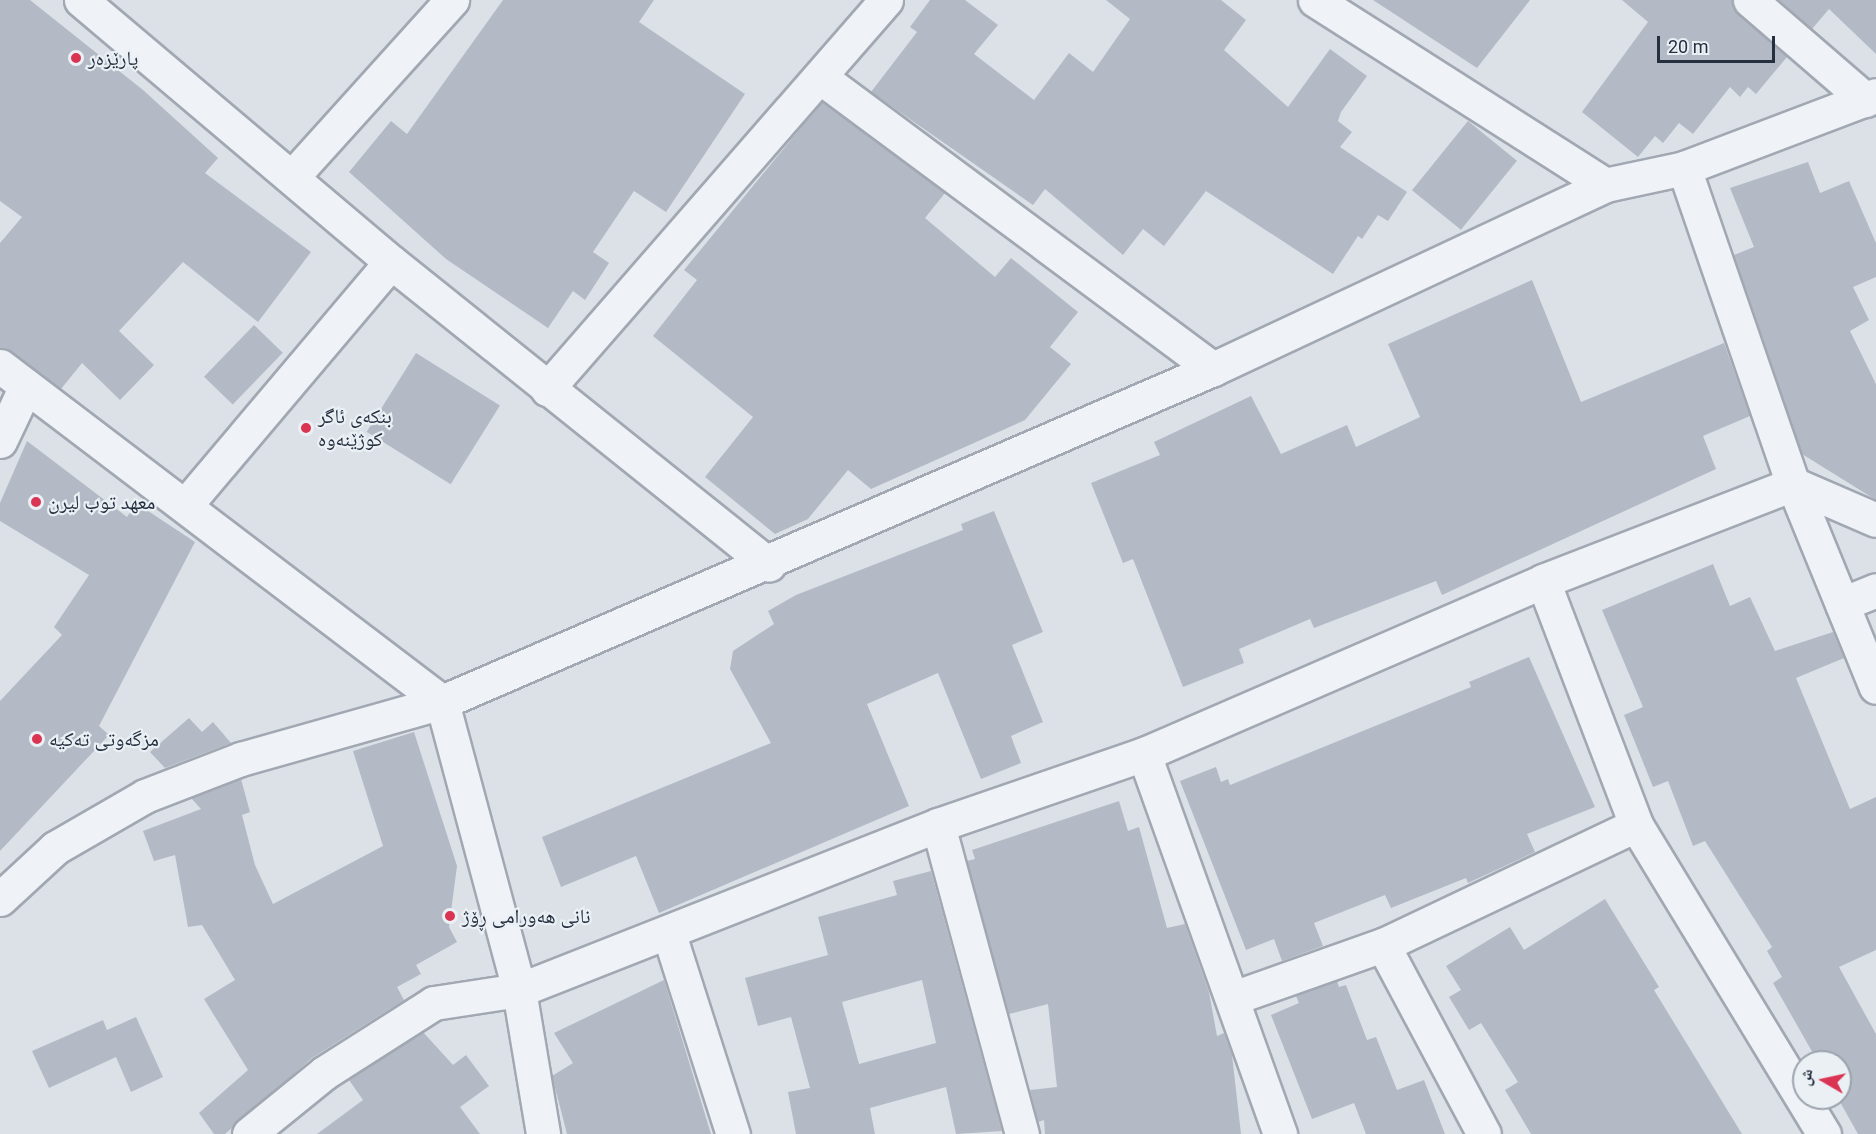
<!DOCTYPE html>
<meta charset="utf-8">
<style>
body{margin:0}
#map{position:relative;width:1876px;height:1134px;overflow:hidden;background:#dce1e8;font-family:Roboto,"Noto Naskh Arabic",sans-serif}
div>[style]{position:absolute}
.building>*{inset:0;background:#b3bac5;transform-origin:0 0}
.roads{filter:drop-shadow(2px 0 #a1a8b2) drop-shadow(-2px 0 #a1a8b2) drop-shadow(0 2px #a1a8b2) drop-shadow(0 -2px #a1a8b2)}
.minor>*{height:33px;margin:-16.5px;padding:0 16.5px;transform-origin:16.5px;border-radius:16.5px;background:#eff2f6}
.dots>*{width:16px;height:16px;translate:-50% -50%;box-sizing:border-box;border:3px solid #ebf0f5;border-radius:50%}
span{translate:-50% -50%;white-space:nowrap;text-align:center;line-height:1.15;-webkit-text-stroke:4.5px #ebf0f5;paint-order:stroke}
.poi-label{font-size:20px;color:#242f3f}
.left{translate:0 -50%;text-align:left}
.north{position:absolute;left:1792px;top:1050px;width:60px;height:60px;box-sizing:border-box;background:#ebf0f5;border:2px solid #9ba3ac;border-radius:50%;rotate:279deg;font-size:16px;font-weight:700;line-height:24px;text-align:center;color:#242f3f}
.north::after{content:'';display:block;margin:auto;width:21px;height:27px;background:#da3453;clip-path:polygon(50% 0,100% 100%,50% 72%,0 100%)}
.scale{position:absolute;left:1657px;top:36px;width:118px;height:27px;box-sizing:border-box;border:3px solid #242f3f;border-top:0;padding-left:8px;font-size:18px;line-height:21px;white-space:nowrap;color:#242f3f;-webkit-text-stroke:4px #ebf0f5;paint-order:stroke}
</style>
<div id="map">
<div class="building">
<i style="clip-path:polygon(0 0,30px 0,143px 90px,218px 158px,205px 173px,311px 252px,258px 322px,183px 262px,119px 331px,154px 365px,120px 400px,82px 363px,61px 389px,0 348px,0 243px,22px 217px,0 201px)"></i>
<i style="clip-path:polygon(503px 0,654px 0,639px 22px,745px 94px,666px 212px,634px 191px,593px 252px,609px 263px,585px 300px,573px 291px,548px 328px,446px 259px,349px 172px,391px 121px,407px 134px)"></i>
<i style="clip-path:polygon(930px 0,965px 0,998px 25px,974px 54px,1034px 100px,1069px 53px,1093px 72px,1130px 19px,1106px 0,1221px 0,1246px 20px,1224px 50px,1288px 107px,1330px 49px,1367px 76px,1341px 112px,1338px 121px,1352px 132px,1340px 147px,1407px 192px,1388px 221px,1378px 215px,1362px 239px,1358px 236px,1333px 274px,1206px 191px,1164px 246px,1143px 229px,1123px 255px,1045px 189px,1033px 205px,871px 92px,917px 32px,910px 27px)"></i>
<i style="clip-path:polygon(1373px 0,1530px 0,1477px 68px)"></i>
<i style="clip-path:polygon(1622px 0,1732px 0,1738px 14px,1787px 57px,1756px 94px,1748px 87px,1740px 97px,1730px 87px,1693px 134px,1679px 123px,1663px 143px,1655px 136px,1638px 157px,1582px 112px,1648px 22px)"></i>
<i style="clip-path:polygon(1779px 0,1876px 0,1876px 54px,1829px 9px,1812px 29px)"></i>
<i style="clip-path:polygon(822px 102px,945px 193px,925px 218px,995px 277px,1011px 258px,1078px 312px,1050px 347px,1071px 364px,1025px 420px,871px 489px,848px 470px,808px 519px,775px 534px,705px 477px,753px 417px,653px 336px,697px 280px,684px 270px)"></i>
<i style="left:1468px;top:121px;width:63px;height:89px;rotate:39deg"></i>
<i style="clip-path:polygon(1808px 162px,1820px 193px,1849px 181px,1876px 243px,1876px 277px,1853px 287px,1869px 320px,1850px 331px,1876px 384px,1876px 500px,1802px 454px,1734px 255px,1754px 247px,1730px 188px)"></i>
<i style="clip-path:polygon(1532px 280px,1581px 402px,1724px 343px,1750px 416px,1703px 436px,1716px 469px,1442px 595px,1436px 581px,1314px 628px,1310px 619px,1239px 649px,1244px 663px,1183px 687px,1133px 559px,1123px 563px,1091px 483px,1160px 455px,1154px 442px,1251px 396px,1281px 454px,1347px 425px,1356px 447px,1420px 417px,1388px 344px)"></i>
<i style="left:254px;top:325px;width:40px;height:72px;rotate:44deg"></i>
<i style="left:416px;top:353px;width:99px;height:93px;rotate:32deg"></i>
<i style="clip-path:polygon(27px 441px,127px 517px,136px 503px,195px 542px,99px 726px,109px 735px,0 851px,0 701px,62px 635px,54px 627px,89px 575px,0 521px,0 503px)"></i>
<i style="clip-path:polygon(994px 511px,1043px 632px,1012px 645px,1043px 722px,1011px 736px,1021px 763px,981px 779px,938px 673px,867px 704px,909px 806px,659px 913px,636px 856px,561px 887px,542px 837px,771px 743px,730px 669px,733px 651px,774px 624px,768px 611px,796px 595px,963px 530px,961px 524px)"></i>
<i style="clip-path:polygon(1713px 564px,1730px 606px,1750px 597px,1775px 651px,1833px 632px,1844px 658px,1796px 678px,1850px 809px,1876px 797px,1876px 950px,1839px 967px,1876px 1034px,1876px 1134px,1858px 1134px,1840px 1102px,1840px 1062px,1818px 1062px,1773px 983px,1782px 977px,1767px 951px,1772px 947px,1705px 841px,1693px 846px,1668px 781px,1653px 787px,1624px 715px,1643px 707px,1602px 610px)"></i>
<i style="clip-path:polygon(1529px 657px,1595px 807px,1527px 834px,1535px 852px,1468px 883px,1466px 878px,1391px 908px,1385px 895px,1314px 923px,1323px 946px,1282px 961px,1274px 939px,1246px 950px,1180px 781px,1216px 767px,1221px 782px,1228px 779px,1230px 785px,1471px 687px,1469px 682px)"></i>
<i style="clip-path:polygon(189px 718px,202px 732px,213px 722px,231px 743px,165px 768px,150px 752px)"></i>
<i style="clip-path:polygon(414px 732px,457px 866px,449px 927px,457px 942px,416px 965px,421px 974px,397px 987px,404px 1000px,312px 1058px,225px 1134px,214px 1134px,199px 1113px,248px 1070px,204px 999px,235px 980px,202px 925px,188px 927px,175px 855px,154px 861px,143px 831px,201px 809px,191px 798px,241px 779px,250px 812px,242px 815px,255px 865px,273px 904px,383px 846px,353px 751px)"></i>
<i style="clip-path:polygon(1119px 801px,1128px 831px,1139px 827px,1167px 928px,1185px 924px,1209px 992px,1217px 1036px,1224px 1033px,1232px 1055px,1241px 1134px,1045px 1134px,1044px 1120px,1038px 1122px,1030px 1090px,1057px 1087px,1048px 1004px,1009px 1014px,967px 861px,975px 859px,972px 850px)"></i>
<i style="clip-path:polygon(evenodd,931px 871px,1002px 1131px,956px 1134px,946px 1087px,870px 1108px,875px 1134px,796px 1134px,788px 1092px,810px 1088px,791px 1017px,758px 1026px,745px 978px,828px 955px,818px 917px,897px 895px,893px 881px,931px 871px,922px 980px,936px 1043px,859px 1064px,842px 1002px,922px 980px)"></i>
<i style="clip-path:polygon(1605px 899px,1659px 987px,1654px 990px,1742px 1134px,1531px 1134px,1505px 1090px,1518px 1082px,1481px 1023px,1469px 1030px,1449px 997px,1461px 990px,1446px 966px,1510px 927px,1524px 950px)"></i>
<i style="clip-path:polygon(664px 980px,711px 1134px,567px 1134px,552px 1076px,573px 1063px,554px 1033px)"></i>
<i style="clip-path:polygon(1337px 981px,1339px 987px,1346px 985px,1367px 1040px,1376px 1037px,1397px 1090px,1424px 1080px,1445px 1134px,1366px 1134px,1354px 1103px,1312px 1119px,1271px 1015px,1299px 1003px,1296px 996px)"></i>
<i style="clip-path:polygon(136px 1017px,163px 1077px,131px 1092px,116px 1057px,49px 1088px,32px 1051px,103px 1020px,107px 1030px)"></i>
<i style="clip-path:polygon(423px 1032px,453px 1065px,466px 1055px,489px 1086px,460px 1107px,480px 1134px,317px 1134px,363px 1100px,349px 1080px)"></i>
</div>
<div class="roads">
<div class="minor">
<i style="left:81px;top:0;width:406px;rotate:40.2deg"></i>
<i style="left:391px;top:262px;width:318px;rotate:130.2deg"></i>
<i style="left:1315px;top:0;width:344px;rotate:32.5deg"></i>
<i style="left:1750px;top:0;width:153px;rotate:40.8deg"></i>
<i style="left:820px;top:77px;width:490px;rotate:36.6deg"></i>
<i style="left:1684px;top:168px;width:334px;rotate:71deg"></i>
<i style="left:1793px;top:484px;width:219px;rotate:67.8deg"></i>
<i style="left:292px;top:177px;width:239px;rotate:-47.9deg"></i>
<i style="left:391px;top:262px;width:484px;rotate:38.7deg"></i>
<i style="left:0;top:366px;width:555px;rotate:37.24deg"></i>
<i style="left:442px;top:702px;width:298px;rotate:75deg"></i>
<i style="left:519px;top:990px;width:146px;rotate:80.5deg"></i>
<i style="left:547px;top:389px;width:516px;rotate:-48.93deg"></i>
<i style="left:0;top:441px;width:61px;rotate:-64.7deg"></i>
<i style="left:1543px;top:581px;width:261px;rotate:69.1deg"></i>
<i style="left:1636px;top:825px;width:362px;rotate:58.7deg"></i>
<i style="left:1842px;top:604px;width:37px;rotate:-22deg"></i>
<i style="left:1144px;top:754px;width:404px;rotate:70.3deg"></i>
<i style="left:938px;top:825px;width:320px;rotate:74.8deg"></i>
<i style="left:0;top:899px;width:75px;rotate:-42.8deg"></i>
<i style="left:55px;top:848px;width:104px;rotate:-30deg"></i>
<i style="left:145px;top:796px;width:103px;rotate:-21.1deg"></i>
<i style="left:241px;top:759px;width:209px;rotate:-15.8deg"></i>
<i style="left:442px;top:702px;width:840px;rotate:-23.36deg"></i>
<i style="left:1213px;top:369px;width:433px;rotate:-25.1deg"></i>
<i style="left:1605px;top:185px;width:81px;rotate:-12.1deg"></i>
<i style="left:1684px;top:168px;width:205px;rotate:-20.8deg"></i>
<i style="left:669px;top:934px;width:210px;rotate:72.3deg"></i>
<i style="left:1383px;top:945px;width:214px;rotate:61.9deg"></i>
<i style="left:1233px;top:998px;width:159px;rotate:-19.5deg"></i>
<i style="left:1383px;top:945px;width:280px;rotate:-25.4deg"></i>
<i style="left:249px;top:1134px;width:97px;rotate:-39.1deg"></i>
<i style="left:324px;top:1073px;width:130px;rotate:-32.5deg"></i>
<i style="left:434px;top:1003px;width:86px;rotate:-8.7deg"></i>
<i style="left:519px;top:990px;width:450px;rotate:-21.5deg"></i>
<i style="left:938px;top:825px;width:218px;rotate:-19deg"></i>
<i style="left:1144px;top:754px;width:435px;rotate:-23.4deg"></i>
<i style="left:1543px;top:581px;width:268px;rotate:-21.2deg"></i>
<i style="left:1793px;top:484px;width:90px;rotate:23.4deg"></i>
</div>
</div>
<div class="dots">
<i style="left:76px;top:58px;background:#da3453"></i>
<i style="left:306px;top:428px;background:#da3453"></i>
<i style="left:36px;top:502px;background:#da3453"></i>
<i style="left:37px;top:739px;background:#da3453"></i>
<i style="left:450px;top:916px;background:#da3453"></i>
</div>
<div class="poi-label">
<span class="left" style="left:88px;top:58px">پارێزەر</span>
<span class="left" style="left:318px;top:428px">بنکەی ئاگر<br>کوژێنەوە</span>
<span class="left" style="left:48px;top:502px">معهد توب ليرن</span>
<span class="left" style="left:49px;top:739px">مزگەوتی تەکیە</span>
<span class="left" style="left:462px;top:916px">نانی هەورامی ڕۆژ</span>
</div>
<div class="north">ش</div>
<div class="scale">20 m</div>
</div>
